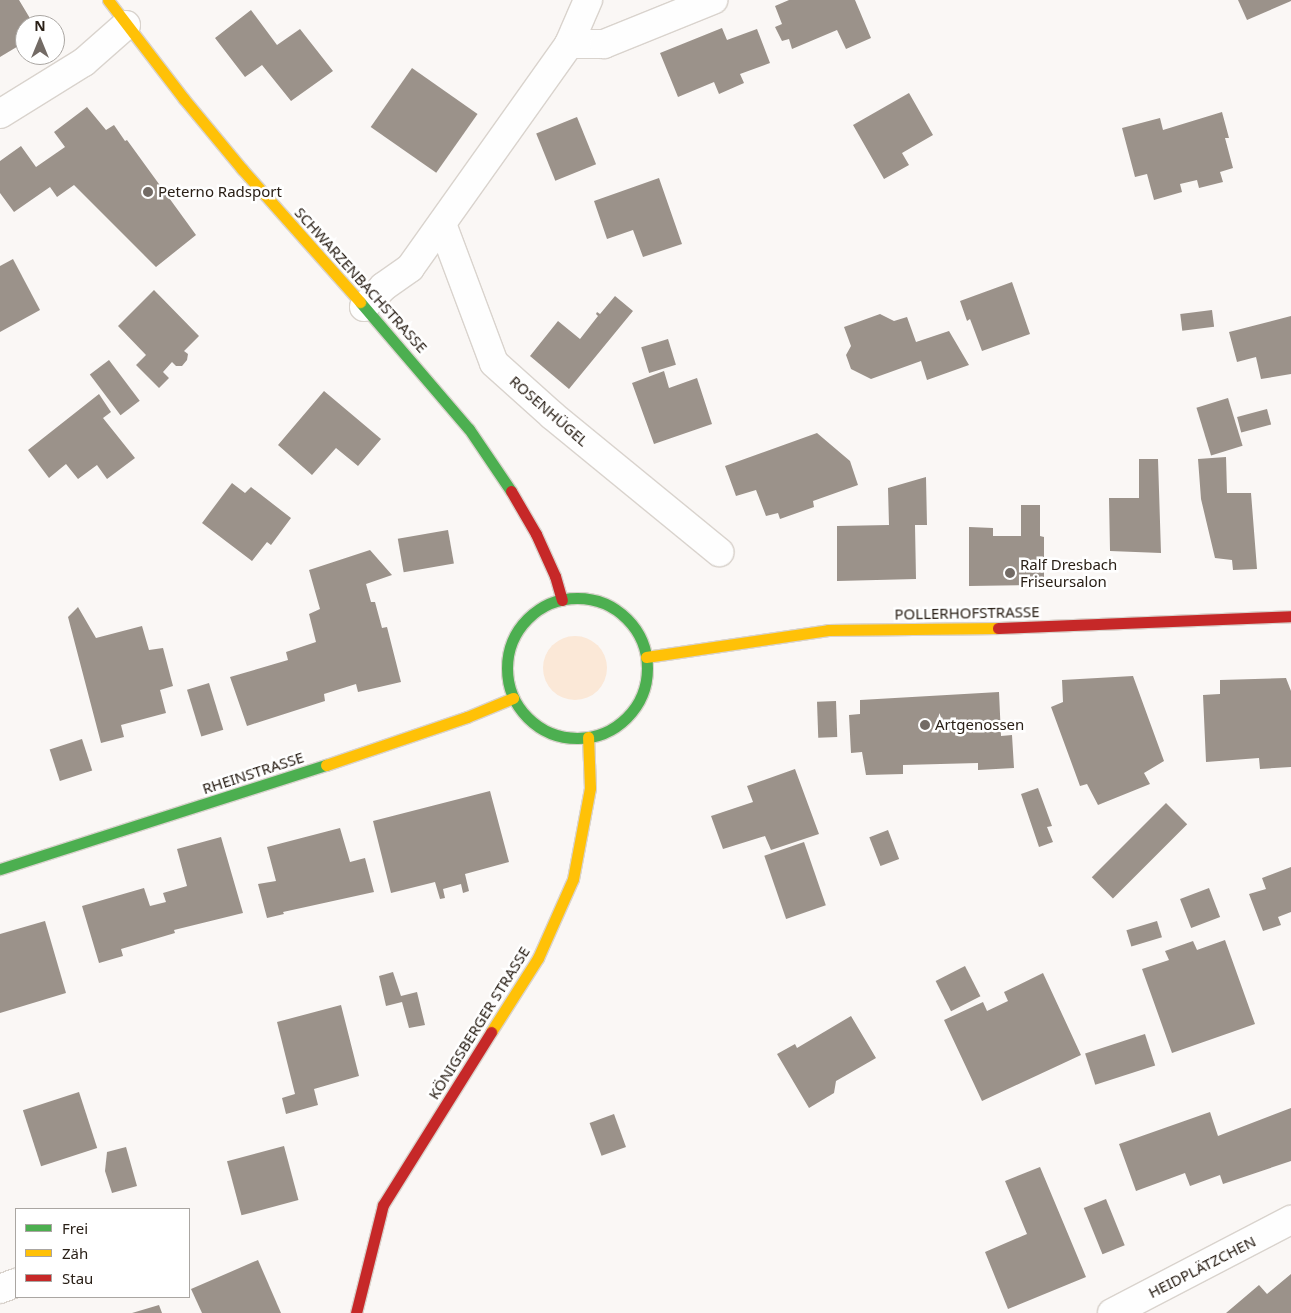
<!DOCTYPE html>
<meta charset="utf-8">
<style>
body{margin:0}
#map{position:relative;width:1291px;height:1313px;overflow:hidden;background:#faf7f5;font-family:"Noto Sans",sans-serif}
div>[style]{position:absolute}
.green>*{inset:0;background:#fbe8d7}
.round{border-radius:50%}
.building>*{inset:0;background:#9b928a;transform-origin:0 0}
.roads{filter:drop-shadow(1px 0 #d9d3cd) drop-shadow(-1px 0 #d9d3cd) drop-shadow(0 1px #d9d3cd) drop-shadow(0 -1px #d9d3cd)}
.street>*{height:28px;margin:-14px;padding:0 14px;transform-origin:14px;border-radius:14px;background:#fefefe}
.fast>*{height:11px;margin:-5.5px;padding:0 5.5px;transform-origin:5.5px;border-radius:5.5px;background:#4caf50}
.fast>.ring{margin:-5.5px;padding:0;box-sizing:content-box;background:none;border:11px solid #4caf50;border-radius:50%}
.slow>*{height:11px;margin:-5.5px;padding:0 5.5px;transform-origin:5.5px;border-radius:5.5px;background:#ffc107}
.jam>*{height:11px;margin:-5.5px;padding:0 5.5px;transform-origin:5.5px;border-radius:5.5px;background:#c62828}
.dots>*{width:14px;height:14px;translate:-50% -50%;box-sizing:border-box;border:2px solid #fff;border-radius:50%}
span{translate:-50% -50%;white-space:nowrap;text-align:center;line-height:1.15;-webkit-text-stroke:5px #fff;paint-order:stroke}
.poi-label{font-size:15px;color:#2a2017}
.left{translate:0 -50%;text-align:left}
.street-label{font-size:15px;color:#2a2017}
.legend{position:absolute;left:15px;top:1208px;width:175px;height:90px;box-sizing:border-box;background:#fff;border:1px solid #aaa6a2;margin:0;padding:6px 9px;list-style:none;font-size:15px;color:#2a2017}
.legend li{display:flex;align-items:center;gap:10px;height:25px}
.legend b{width:25px;border:1px solid #aaa6a2}
.north{position:absolute;left:15px;top:15px;width:50px;height:50px;box-sizing:border-box;background:#fff;border:1px solid #aaa6a2;border-radius:50%;rotate:0deg;font-size:14px;font-weight:700;line-height:20px;text-align:center;color:#2a2017}
.north::after{content:'';display:block;margin:auto;width:18px;height:22px;background:#736b65;clip-path:polygon(50% 0,100% 100%,50% 72%,0 100%)}
</style>
<div id="map">
<div class="green">
<i class="round" style="left:543px;top:636px;width:64px;height:64px"></i>
</div>
<div class="building">
<i style="clip-path:polygon(0 0,19px 0,34px 25px,25px 25px,25px 42px,0 57px)"></i>
<i style="clip-path:polygon(789px 0,855px 0,871px 38px,846px 49px,837px 30px,792px 49px,789px 39px,782px 41px,775px 27px,782px 24px,775px 6px)"></i>
<i style="clip-path:polygon(1238px 0,1291px 0,1291px 1px,1247px 20px)"></i>
<i style="clip-path:polygon(251px 10px,277px 45px,300px 29px,333px 71px,291px 101px,262px 65px,245px 77px,215px 38px)"></i>
<i style="clip-path:polygon(722px 28px,727px 40px,757px 29px,770px 63px,740px 74px,744px 83px,719px 94px,714px 82px,678px 97px,660px 53px)"></i>
<i style="left:412px;top:68px;width:80px;height:72px;rotate:35deg"></i>
<i style="clip-path:polygon(909px 93px,933px 135px,902px 153px,909px 165px,884px 179px,853px 125px)"></i>
<i style="clip-path:polygon(87px 107px,106px 130px,114px 125px,125px 141px,127px 140px,196px 235px,156px 267px,74px 185px,57px 197px,50px 187px,14px 212px,0 193px,0 161px,21px 146px,36px 167px,65px 147px,54px 132px)"></i>
<i style="clip-path:polygon(1222px 112px,1229px 138px,1225px 138px,1233px 168px,1220px 172px,1223px 182px,1199px 188px,1197px 180px,1180px 184px,1182px 192px,1154px 200px,1147px 174px,1135px 177px,1122px 128px,1160px 118px,1163px 130px)"></i>
<i style="left:577px;top:117px;width:51px;height:44px;rotate:68deg"></i>
<i style="clip-path:polygon(659px 178px,682px 244px,643px 257px,633px 230px,607px 239px,594px 201px)"></i>
<i style="clip-path:polygon(13px 259px,40px 310px,0 332px,0 266px)"></i>
<i style="clip-path:polygon(1012px 282px,1030px 334px,982px 351px,970px 319px,967px 321px,960px 301px)"></i>
<i style="clip-path:polygon(154px 290px,199px 336px,184px 351px,188px 354px,187px 360px,182px 366px,176px 366px,172px 362px,163px 372px,169px 378px,159px 388px,136px 365px,146px 355px,118px 326px)"></i>
<i style="clip-path:polygon(615px 296px,633px 311px,569px 389px,530px 356px,558px 321px,580px 339px,598px 316px,596px 314px,597px 312px,600px 314px)"></i>
<i style="left:1212px;top:310px;width:17px;height:32px;rotate:83deg"></i>
<i style="clip-path:polygon(880px 314px,894px 321px,907px 317px,916px 342px,949px 331px,969px 365px,927px 380px,921px 361px,871px 379px,851px 369px,846px 355px,851px 346px,844px 327px)"></i>
<i style="clip-path:polygon(1291px 316px,1291px 374px,1261px 379px,1256px 357px,1237px 362px,1229px 332px)"></i>
<i style="left:668px;top:339px;width:27px;height:28px;rotate:73deg"></i>
<i style="left:109px;top:360px;width:51px;height:24px;rotate:53deg"></i>
<i style="clip-path:polygon(664px 371px,669px 388px,697px 378px,712px 424px,654px 444px,632px 383px)"></i>
<i style="clip-path:polygon(324px 391px,381px 439px,358px 466px,336px 448px,312px 475px,278px 445px)"></i>
<i style="clip-path:polygon(99px 394px,111px 412px,103px 418px,135px 458px,107px 479px,97px 465px,78px 479px,66px 464px,49px 478px,28px 450px)"></i>
<i style="left:1228px;top:398px;width:50px;height:33px;rotate:73deg"></i>
<i style="left:1267px;top:409px;width:16px;height:31px;rotate:75deg"></i>
<i style="clip-path:polygon(817px 433px,850px 461px,858px 485px,813px 501px,814px 507px,780px 519px,778px 513px,766px 516px,756px 490px,736px 496px,725px 466px)"></i>
<i style="clip-path:polygon(1226px 457px,1227px 493px,1251px 493px,1257px 569px,1233px 570px,1232px 560px,1215px 558px,1201px 499px,1198px 459px)"></i>
<i style="clip-path:polygon(1139px 459px,1158px 459px,1161px 553px,1110px 551px,1109px 498px,1139px 498px)"></i>
<i style="clip-path:polygon(926px 477px,927px 525px,915px 525px,916px 579px,837px 581px,837px 526px,889px 525px,888px 488px)"></i>
<i style="clip-path:polygon(232px 483px,245px 493px,251px 487px,291px 518px,271px 545px,267px 542px,252px 561px,202px 523px)"></i>
<i style="clip-path:polygon(1021px 505px,1040px 505px,1040px 536px,1044px 537px,1044px 585px,969px 586px,969px 527px,993px 528px,993px 536px,1021px 536px)"></i>
<i style="left:448px;top:530px;width:34px;height:51px;rotate:80deg"></i>
<i style="clip-path:polygon(370px 550px,392px 575px,366px 584px,371px 602px,375px 602px,382px 628px,387px 627px,401px 682px,358px 692px,356px 684px,324px 694px,325px 701px,247px 726px,230px 677px,288px 660px,286px 652px,316px 642px,309px 614px,320px 609px,309px 570px)"></i>
<i style="clip-path:polygon(78px 607px,96px 638px,142px 626px,149px 650px,163px 648px,173px 686px,160px 690px,166px 713px,121px 725px,124px 737px,101px 743px,68px 617px)"></i>
<i style="clip-path:polygon(1133px 676px,1164px 761px,1144px 773px,1150px 784px,1098px 805px,1087px 784px,1080px 786px,1051px 707px,1063px 702px,1062px 680px)"></i>
<i style="clip-path:polygon(1286px 678px,1291px 691px,1291px 767px,1260px 769px,1259px 758px,1206px 762px,1203px 695px,1220px 694px,1220px 680px)"></i>
<i style="left:209px;top:683px;width:49px;height:23px;rotate:73deg"></i>
<i style="clip-path:polygon(999px 692px,1001px 736px,1012px 735px,1014px 768px,978px 770px,978px 763px,903px 765px,903px 774px,866px 775px,862px 752px,851px 753px,849px 715px,860px 714px,860px 700px)"></i>
<i style="left:836px;top:701px;width:36px;height:19px;rotate:88deg"></i>
<i style="left:82px;top:739px;width:33px;height:34px;rotate:72deg"></i>
<i style="clip-path:polygon(795px 769px,819px 834px,771px 850px,765px 836px,723px 849px,711px 816px,753px 802px,747px 786px)"></i>
<i style="clip-path:polygon(1038px 788px,1052px 826px,1047px 827px,1053px 842px,1039px 847px,1021px 794px)"></i>
<i style="clip-path:polygon(490px 791px,509px 862px,465px 874px,469px 891px,463px 893px,461px 884px,443px 889px,445px 898px,440px 899px,435px 882px,391px 893px,373px 821px)"></i>
<i style="left:1166px;top:803px;width:30px;height:105px;rotate:45deg"></i>
<i style="clip-path:polygon(340px 828px,350px 862px,365px 858px,374px 892px,283px 912px,284px 914px,267px 918px,258px 884px,276px 881px,267px 847px)"></i>
<i style="left:888px;top:830px;width:31px;height:20px;rotate:69deg"></i>
<i style="clip-path:polygon(221px 837px,243px 913px,174px 930px,175px 933px,121px 949px,123px 956px,99px 963px,82px 906px,144px 888px,150px 906px,166px 902px,163px 893px,187px 886px,177px 849px)"></i>
<i style="left:804px;top:842px;width:67px;height:42px;rotate:71deg"></i>
<i style="clip-path:polygon(1291px 867px,1291px 912px,1278px 917px,1281px 925px,1263px 931px,1249px 894px,1266px 889px,1262px 878px)"></i>
<i style="left:1209px;top:888px;width:31px;height:31px;rotate:69deg"></i>
<i style="clip-path:polygon(45px 921px,66px 993px,0 1013px,0 934px)"></i>
<i style="left:1157px;top:921px;width:17px;height:32px;rotate:73deg"></i>
<i style="clip-path:polygon(1225px 940px,1255px 1024px,1172px 1053px,1142px 969px,1169px 960px,1165px 951px,1193px 941px,1197px 950px)"></i>
<i style="left:965px;top:966px;width:34px;height:33px;rotate:63deg"></i>
<i style="clip-path:polygon(393px 972px,401px 996px,417px 992px,425px 1025px,409px 1028px,402px 1002px,386px 1006px,379px 976px)"></i>
<i style="clip-path:polygon(1043px 973px,1081px 1055px,982px 1101px,944px 1020px,983px 1002px,987px 1011px,1008px 1001px,1004px 992px)"></i>
<i style="clip-path:polygon(341px 1005px,359px 1076px,314px 1089px,318px 1105px,286px 1114px,282px 1098px,295px 1094px,277px 1022px)"></i>
<i style="clip-path:polygon(851px 1016px,876px 1058px,836px 1081px,834px 1093px,809px 1108px,777px 1054px,795px 1044px,797px 1048px)"></i>
<i style="left:1145px;top:1034px;width:33px;height:63px;rotate:72deg"></i>
<i style="left:79px;top:1092px;width:59px;height:59px;rotate:72deg"></i>
<i style="clip-path:polygon(1291px 1108px,1291px 1161px,1223px 1184px,1220px 1175px,1190px 1186px,1185px 1173px,1136px 1191px,1119px 1144px,1210px 1112px,1218px 1136px)"></i>
<i style="left:614px;top:1114px;width:35px;height:26px;rotate:70deg"></i>
<i style="left:284px;top:1146px;width:56px;height:59px;rotate:75deg"></i>
<i style="clip-path:polygon(126px 1147px,137px 1186px,112px 1193px,105px 1171px,107px 1152px)"></i>
<i style="clip-path:polygon(1040px 1167px,1086px 1277px,1008px 1309px,985px 1252px,1027px 1234px,1005px 1181px)"></i>
<i style="left:1106px;top:1199px;width:50px;height:24px;rotate:68deg"></i>
<i style="clip-path:polygon(258px 1260px,281px 1313px,202px 1313px,191px 1289px)"></i>
<i style="clip-path:polygon(1291px 1274px,1291px 1313px,1226px 1313px,1259px 1285px,1267px 1294px)"></i>
<i style="clip-path:polygon(159px 1305px,162px 1313px,132px 1313px)"></i>
</div>
<div class="roads">
<div class="street">
<i style="left:569px;top:44px;width:48px;rotate:-66.6deg"></i>
<i style="left:0;top:114px;width:99px;rotate:-31.8deg"></i>
<i style="left:84px;top:62px;width:56px;rotate:-41.4deg"></i>
<i style="left:442px;top:224px;width:148px;rotate:69.5deg"></i>
<i style="left:494px;top:363px;width:79px;rotate:41.9deg"></i>
<i style="left:553px;top:416px;width:215px;rotate:39.3deg"></i>
<i style="left:364px;top:307px;width:28px;rotate:-46deg"></i>
<i style="left:383px;top:287px;width:33px;rotate:-35deg"></i>
<i style="left:410px;top:268px;width:275px;rotate:-54.6deg"></i>
<i style="left:569px;top:44px;width:35px"></i>
<i style="left:604px;top:44px;width:118px;rotate:-22deg"></i>
<i style="left:0;top:1289px;width:17px;rotate:-21deg"></i>
<i style="left:1112px;top:1313px;width:202px;rotate:-27.5deg"></i>
</div>
<div class="fast">
<i style="left:360px;top:302px;width:167px;rotate:49.4deg"></i>
<i style="left:469px;top:429px;width:75px;rotate:55.9deg"></i>
<i class="ring" style="left:507px;top:598px;width:129px;height:129px"></i>
<i style="left:0;top:869px;width:342px;rotate:-17.7deg"></i>
</div>
<div class="slow">
<i style="left:108px;top:0;width:125px;rotate:52.5deg"></i>
<i style="left:184px;top:99px;width:91px;rotate:50.4deg"></i>
<i style="left:242px;top:169px;width:178px;rotate:48.4deg"></i>
<i style="left:646px;top:657px;width:184px;rotate:-8.4deg"></i>
<i style="left:828px;top:630px;width:170px;rotate:-0.7deg"></i>
<i style="left:326px;top:765px;width:149px;rotate:-18.8deg"></i>
<i style="left:467px;top:717px;width:50px;rotate:-22.4deg"></i>
<i style="left:491px;top:1032px;width:88px;rotate:-57.6deg"></i>
<i style="left:538px;top:958px;width:86px;rotate:-66.1deg"></i>
<i style="left:573px;top:879px;width:93px;rotate:-79.4deg"></i>
<i style="left:590px;top:788px;width:51px;rotate:-92.2deg"></i>
</div>
<div class="jam">
<i style="left:511px;top:491px;width:50px;rotate:59.8deg"></i>
<i style="left:536px;top:534px;width:46px;rotate:65.7deg"></i>
<i style="left:555px;top:576px;width:25px;rotate:74deg"></i>
<i style="left:998px;top:628px;width:293px;rotate:-2.3deg"></i>
<i style="left:356px;top:1313px;width:111px;rotate:-76deg"></i>
<i style="left:383px;top:1205px;width:204px;rotate:-58deg"></i>
</div>
</div>
<div class="dots">
<i style="left:148px;top:192px;background:#736b65"></i>
<i style="left:1010px;top:573px;background:#736b65"></i>
<i style="left:925px;top:725px;background:#736b65"></i>
</div>
<div class="poi-label">
<span class="left" style="left:158px;top:192px">Peterno Radsport</span>
<span class="left" style="left:1020px;top:573px">Ralf Dresbach<br>Friseursalon</span>
<span class="left" style="left:935px;top:725px">Artgenossen</span>
</div>
<div class="street-label">
<span style="left:361px;top:280px;rotate:48deg">SCHWARZENBACHSTRASSE</span>
<span style="left:549px;top:411px;rotate:41deg">ROSENHÜGEL</span>
<span style="left:967px;top:613px;rotate:-1deg">POLLERHOFSTRASSE</span>
<span style="left:253px;top:773px;rotate:-18deg">RHEINSTRASSE</span>
<span style="left:479px;top:1023px;rotate:-58deg">KÖNIGSBERGER STRASSE</span>
<span style="left:1202px;top:1267px;rotate:-27deg">HEIDPLÄTZCHEN</span>
</div>
<ul class="legend">
<li><b style="height:6px;background:#4caf50"></b>Frei</li>
<li><b style="height:6px;background:#ffc107"></b>Zäh</li>
<li><b style="height:6px;background:#c62828"></b>Stau</li>
</ul>
<div class="north">N</div>
</div>
